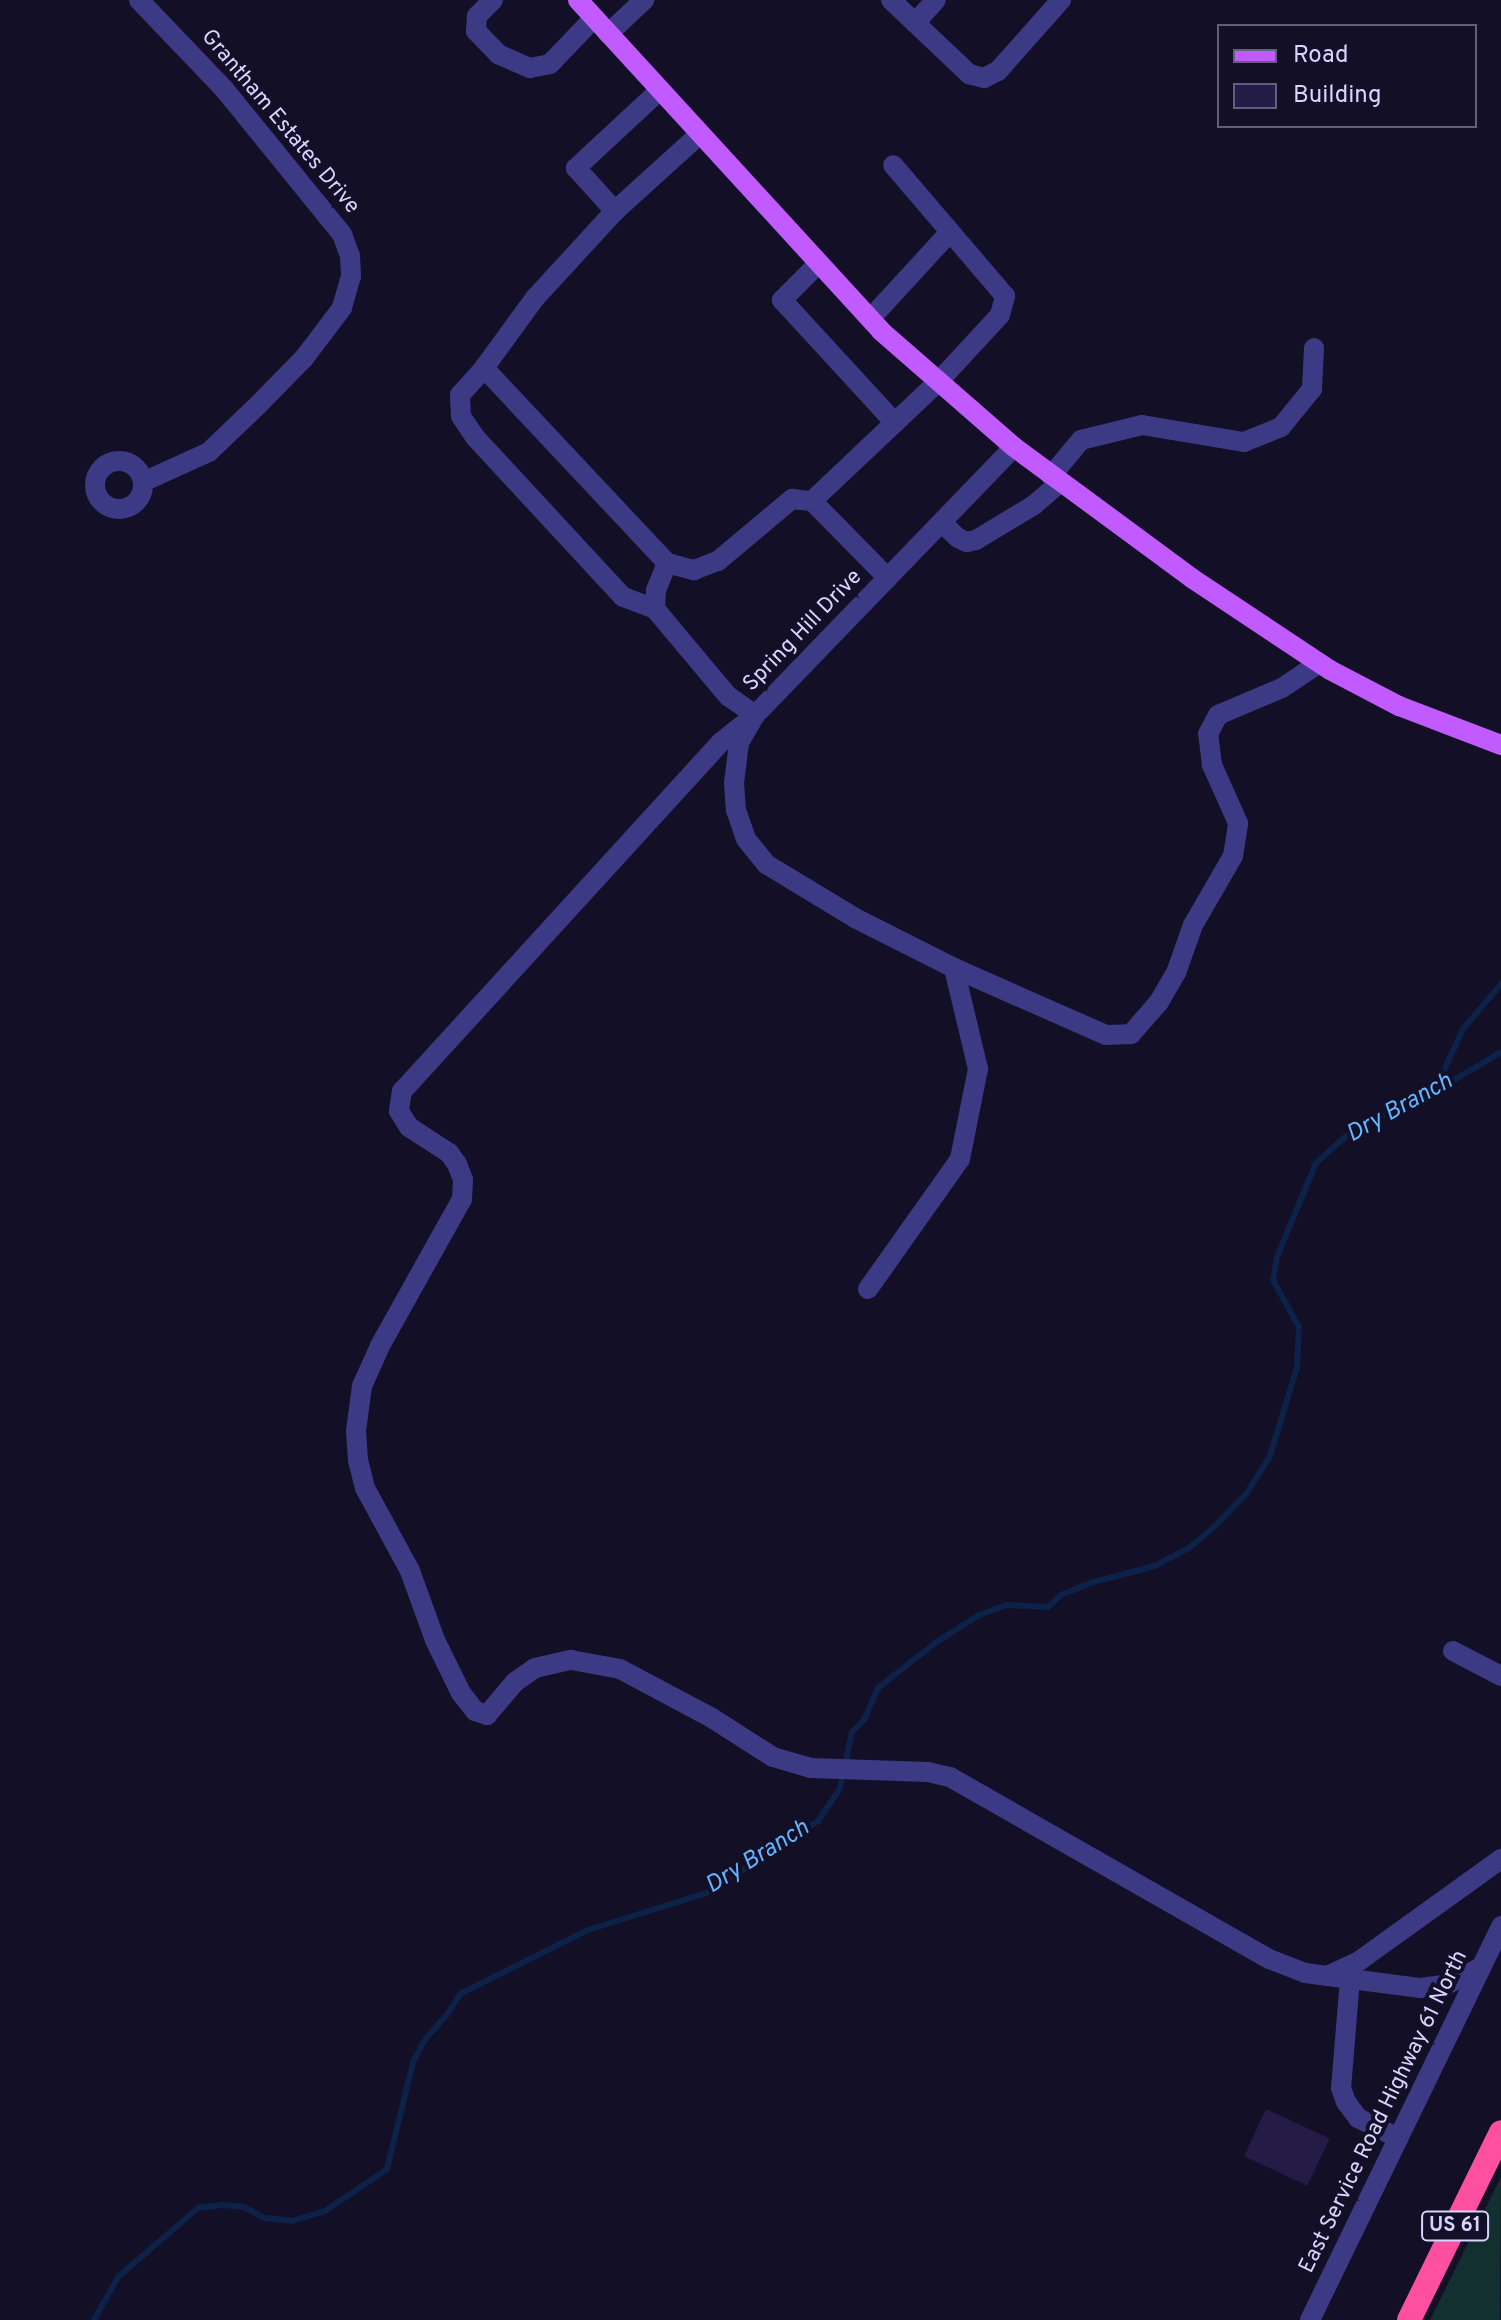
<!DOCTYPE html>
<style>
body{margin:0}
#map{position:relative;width:1501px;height:2320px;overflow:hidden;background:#130f26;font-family:Overpass,sans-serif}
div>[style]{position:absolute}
.green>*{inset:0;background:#12302f}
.stream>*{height:6px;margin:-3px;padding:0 3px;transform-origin:3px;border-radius:3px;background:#0c2248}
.building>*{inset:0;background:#241b47;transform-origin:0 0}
.minor>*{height:20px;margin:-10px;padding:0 10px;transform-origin:10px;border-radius:10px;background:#3d3a85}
.minor>.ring{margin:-10px;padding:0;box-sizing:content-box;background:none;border:20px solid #3d3a85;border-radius:50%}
.major>*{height:20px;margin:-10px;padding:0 10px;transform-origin:10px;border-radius:10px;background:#c25bff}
.highway>*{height:24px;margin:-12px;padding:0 12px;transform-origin:12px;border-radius:12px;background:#ff4fa3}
span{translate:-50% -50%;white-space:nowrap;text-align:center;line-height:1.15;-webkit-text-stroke:8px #130f26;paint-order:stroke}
.shield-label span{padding:2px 6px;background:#130f26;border:2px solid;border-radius:6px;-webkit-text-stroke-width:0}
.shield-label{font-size:20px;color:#d9d4ff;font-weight:700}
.street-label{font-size:22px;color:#d9d4ff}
.water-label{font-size:24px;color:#62b6ff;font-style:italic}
.legend{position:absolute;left:1217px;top:24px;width:260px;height:104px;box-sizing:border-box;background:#130f26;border:2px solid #625e7d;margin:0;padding:10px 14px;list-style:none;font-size:24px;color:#d9d4ff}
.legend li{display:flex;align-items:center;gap:16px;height:40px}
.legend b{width:40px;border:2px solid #625e7d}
</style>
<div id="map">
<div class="green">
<i style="clip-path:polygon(1501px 2177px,1500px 2320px,1430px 2320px,1482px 2215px)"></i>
</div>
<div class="stream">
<i style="left:1434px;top:1092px;width:69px;rotate:-65.3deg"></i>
<i style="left:1463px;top:1029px;width:59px;rotate:-49.8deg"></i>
<i style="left:94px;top:2320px;width:49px;rotate:-60.8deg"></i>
<i style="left:118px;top:2277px;width:106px;rotate:-40.8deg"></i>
<i style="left:198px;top:2208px;width:26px;rotate:-7deg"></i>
<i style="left:224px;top:2205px;width:20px;rotate:6deg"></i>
<i style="left:244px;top:2207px;width:24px;rotate:28deg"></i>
<i style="left:265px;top:2218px;width:27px;rotate:6deg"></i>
<i style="left:292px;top:2221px;width:34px;rotate:-17deg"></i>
<i style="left:325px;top:2211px;width:75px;rotate:-34.1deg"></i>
<i style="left:387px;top:2169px;width:110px;rotate:-76.3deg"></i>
<i style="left:413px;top:2062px;width:27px;rotate:-62deg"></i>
<i style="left:426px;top:2038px;width:31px;rotate:-48deg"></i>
<i style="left:447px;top:2015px;width:25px;rotate:-58deg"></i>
<i style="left:460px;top:1994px;width:143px;rotate:-26.6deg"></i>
<i style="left:588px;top:1930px;width:127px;rotate:-17.4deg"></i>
<i style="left:709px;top:1892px;width:130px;rotate:-33.1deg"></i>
<i style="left:818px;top:1821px;width:40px;rotate:-56deg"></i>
<i style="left:840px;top:1788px;width:57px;rotate:-77.9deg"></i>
<i style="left:852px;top:1732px;width:17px;rotate:-45deg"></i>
<i style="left:864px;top:1720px;width:35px;rotate:-66deg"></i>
<i style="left:878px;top:1688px;width:73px;rotate:-38.3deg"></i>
<i style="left:935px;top:1643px;width:52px;rotate:-32.5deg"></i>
<i style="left:979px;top:1615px;width:30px;rotate:-20deg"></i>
<i style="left:1007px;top:1605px;width:41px;rotate:2.8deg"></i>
<i style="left:1048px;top:1607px;width:18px;rotate:-43deg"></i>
<i style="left:1061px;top:1595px;width:31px;rotate:-22deg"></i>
<i style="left:1090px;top:1583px;width:67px;rotate:-14.7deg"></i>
<i style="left:1155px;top:1566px;width:38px;rotate:-28deg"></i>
<i style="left:1189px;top:1548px;width:33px;rotate:-40deg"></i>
<i style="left:1214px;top:1527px;width:47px;rotate:-45.9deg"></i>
<i style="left:1247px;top:1493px;width:44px;rotate:-58.1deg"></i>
<i style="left:1270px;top:1456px;width:93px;rotate:-73.1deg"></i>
<i style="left:1297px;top:1367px;width:40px;rotate:-87.1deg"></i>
<i style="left:1299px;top:1327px;width:54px;rotate:-119deg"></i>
<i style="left:1273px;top:1280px;width:23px;rotate:-80deg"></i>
<i style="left:1277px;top:1257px;width:102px;rotate:-67.5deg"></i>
<i style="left:1316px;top:1163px;width:52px;rotate:-41.9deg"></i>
<i style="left:1355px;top:1128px;width:87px;rotate:-24.5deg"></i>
<i style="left:1434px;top:1092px;width:78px;rotate:-30.8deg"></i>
</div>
<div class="building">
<i style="left:1266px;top:2109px;width:70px;height:52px;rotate:25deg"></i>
</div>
<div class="minor">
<i style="left:139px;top:0;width:123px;rotate:46.3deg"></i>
<i style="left:224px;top:89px;width:187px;rotate:50.9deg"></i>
<i style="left:342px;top:234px;width:23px;rotate:70deg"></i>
<i style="left:350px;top:256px;width:20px;rotate:87deg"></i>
<i style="left:351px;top:276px;width:33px;rotate:106deg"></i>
<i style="left:342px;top:308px;width:63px;rotate:127.2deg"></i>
<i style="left:304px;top:358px;width:66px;rotate:134.4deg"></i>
<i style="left:258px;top:405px;width:68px;rotate:136.2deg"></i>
<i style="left:209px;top:452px;width:72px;rotate:155.6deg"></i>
<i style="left:493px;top:0;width:23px;rotate:135deg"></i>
<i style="left:477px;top:16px;width:15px;rotate:94deg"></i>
<i style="left:476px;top:31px;width:32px;rotate:46deg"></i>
<i style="left:498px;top:54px;width:35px;rotate:24deg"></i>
<i style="left:530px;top:68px;width:20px;rotate:-11deg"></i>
<i style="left:550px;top:64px;width:64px;rotate:-46.3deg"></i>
<i style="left:891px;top:0;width:108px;rotate:43.5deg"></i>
<i style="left:969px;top:74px;width:16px;rotate:15deg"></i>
<i style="left:984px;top:78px;width:16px;rotate:-27deg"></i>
<i style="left:998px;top:71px;width:95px;rotate:-48.4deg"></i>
<i style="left:915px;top:23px;width:31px;rotate:-48deg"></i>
<i style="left:608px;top:34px;width:50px;rotate:-43.4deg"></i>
<i style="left:660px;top:90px;width:115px;rotate:137.1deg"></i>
<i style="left:576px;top:168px;width:58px;rotate:47.8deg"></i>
<i style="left:615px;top:211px;width:115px;rotate:-42.2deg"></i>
<i style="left:818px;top:264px;width:51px;rotate:135deg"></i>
<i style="left:782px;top:300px;width:167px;rotate:47.4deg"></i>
<i style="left:870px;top:319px;width:118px;rotate:-47.4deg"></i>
<i style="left:484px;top:368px;width:87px;rotate:-53.9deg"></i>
<i style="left:535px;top:298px;width:118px;rotate:-47.4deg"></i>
<i style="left:1014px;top:447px;width:373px;rotate:134deg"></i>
<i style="left:755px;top:715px;width:32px;rotate:120deg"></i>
<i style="left:739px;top:743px;width:40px;rotate:97.1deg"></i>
<i style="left:734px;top:783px;width:27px;rotate:86deg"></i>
<i style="left:736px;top:810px;width:31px;rotate:71deg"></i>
<i style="left:746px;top:839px;width:32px;rotate:51deg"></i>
<i style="left:766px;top:864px;width:104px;rotate:31.2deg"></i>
<i style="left:855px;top:918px;width:111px;rotate:26.8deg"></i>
<i style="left:954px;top:968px;width:166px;rotate:23.8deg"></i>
<i style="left:1106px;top:1035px;width:25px;rotate:-2deg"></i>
<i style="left:1131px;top:1034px;width:43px;rotate:-48.8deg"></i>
<i style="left:1159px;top:1002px;width:34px;rotate:-60deg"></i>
<i style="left:1176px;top:973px;width:51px;rotate:-70.5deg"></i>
<i style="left:1193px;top:925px;width:80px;rotate:-59.9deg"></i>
<i style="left:1233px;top:856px;width:33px;rotate:-81deg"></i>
<i style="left:1238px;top:823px;width:64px;rotate:-114.1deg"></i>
<i style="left:1212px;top:765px;width:31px;rotate:-97deg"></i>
<i style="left:1208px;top:734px;width:21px;rotate:-62deg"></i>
<i style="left:1218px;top:715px;width:69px;rotate:-22.9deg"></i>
<i style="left:1282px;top:688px;width:45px;rotate:-34deg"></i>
<i class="ring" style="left:95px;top:461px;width:28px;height:28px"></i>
<i style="left:1051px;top:476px;width:47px;rotate:-50.2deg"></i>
<i style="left:1081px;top:440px;width:63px;rotate:-13.8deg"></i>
<i style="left:1142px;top:425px;width:103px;rotate:9.5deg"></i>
<i style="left:1244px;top:442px;width:40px;rotate:-22deg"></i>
<i style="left:1281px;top:427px;width:49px;rotate:-50.8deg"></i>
<i style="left:1312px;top:389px;width:41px;rotate:-87.2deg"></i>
<i style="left:812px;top:501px;width:173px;rotate:-43.4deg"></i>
<i style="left:938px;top:382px;width:91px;rotate:-47.2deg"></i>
<i style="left:1000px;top:315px;width:20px;rotate:-75deg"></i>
<i style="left:1005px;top:296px;width:172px;rotate:-130.5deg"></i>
<i style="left:942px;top:523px;width:22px;rotate:43deg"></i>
<i style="left:958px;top:538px;width:10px;rotate:24deg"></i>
<i style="left:967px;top:542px;width:9px;rotate:-13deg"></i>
<i style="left:976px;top:540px;width:68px;rotate:-31.1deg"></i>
<i style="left:1034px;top:505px;width:35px;rotate:-41deg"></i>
<i style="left:667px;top:563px;width:29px;rotate:112deg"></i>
<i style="left:656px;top:590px;width:19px;rotate:93deg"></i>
<i style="left:655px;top:609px;width:114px;rotate:50deg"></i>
<i style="left:728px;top:696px;width:33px;rotate:35deg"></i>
<i style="left:755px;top:715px;width:43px;rotate:141.5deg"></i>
<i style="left:721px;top:742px;width:473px;rotate:132.4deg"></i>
<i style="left:402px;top:1091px;width:20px;rotate:99deg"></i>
<i style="left:399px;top:1111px;width:19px;rotate:58deg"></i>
<i style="left:409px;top:1127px;width:48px;rotate:33deg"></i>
<i style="left:449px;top:1153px;width:14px;rotate:54deg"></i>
<i style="left:457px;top:1164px;width:17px;rotate:69deg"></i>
<i style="left:463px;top:1180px;width:19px;rotate:93deg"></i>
<i style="left:462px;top:1199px;width:168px;rotate:119.2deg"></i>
<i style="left:380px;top:1346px;width:44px;rotate:114.2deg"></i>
<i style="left:362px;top:1386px;width:45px;rotate:97.6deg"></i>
<i style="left:356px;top:1431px;width:29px;rotate:86deg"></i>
<i style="left:358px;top:1460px;width:29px;rotate:76deg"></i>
<i style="left:365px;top:1488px;width:94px;rotate:61.5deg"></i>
<i style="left:410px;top:1571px;width:73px;rotate:70.1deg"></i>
<i style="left:435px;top:1640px;width:59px;rotate:63.9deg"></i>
<i style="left:461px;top:1693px;width:23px;rotate:52deg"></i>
<i style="left:475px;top:1711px;width:13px;rotate:18deg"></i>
<i style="left:487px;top:1715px;width:43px;rotate:-49.7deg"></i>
<i style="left:515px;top:1682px;width:24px;rotate:-35deg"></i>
<i style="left:535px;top:1668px;width:37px;rotate:-13deg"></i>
<i style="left:571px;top:1660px;width:50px;rotate:10.4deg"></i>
<i style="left:620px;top:1669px;width:104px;rotate:28deg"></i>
<i style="left:712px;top:1718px;width:72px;rotate:32.6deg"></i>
<i style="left:773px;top:1757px;width:40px;rotate:16deg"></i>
<i style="left:811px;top:1768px;width:117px;rotate:2deg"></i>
<i style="left:928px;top:1772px;width:23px;rotate:13deg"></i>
<i style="left:950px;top:1777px;width:367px;rotate:29.7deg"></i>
<i style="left:1269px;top:1959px;width:39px;rotate:21deg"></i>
<i style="left:1305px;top:1973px;width:117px;rotate:7.4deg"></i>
<i style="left:1421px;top:1988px;width:27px;rotate:-8deg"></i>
<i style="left:1448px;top:1984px;width:37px;rotate:-27deg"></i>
<i style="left:655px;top:609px;width:34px;rotate:-159deg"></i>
<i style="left:623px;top:597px;width:218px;rotate:-132.8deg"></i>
<i style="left:475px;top:437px;width:25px;rotate:-124deg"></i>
<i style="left:461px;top:416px;width:21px;rotate:-93deg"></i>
<i style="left:460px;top:395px;width:36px;rotate:-48deg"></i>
<i style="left:484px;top:368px;width:267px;rotate:46.8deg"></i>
<i style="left:667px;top:563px;width:28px;rotate:15deg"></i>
<i style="left:694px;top:570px;width:26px;rotate:-21deg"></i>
<i style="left:718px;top:561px;width:97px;rotate:-40deg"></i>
<i style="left:792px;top:499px;width:20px;rotate:6deg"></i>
<i style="left:812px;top:501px;width:108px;rotate:45.4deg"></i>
<i style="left:868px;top:1289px;width:159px;rotate:-54.7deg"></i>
<i style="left:960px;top:1159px;width:92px;rotate:-78.7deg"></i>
<i style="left:978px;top:1069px;width:104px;rotate:-103.4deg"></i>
<i style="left:1453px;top:1651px;width:54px;rotate:27.5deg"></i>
<i style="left:1327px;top:1976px;width:35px;rotate:-25deg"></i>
<i style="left:1359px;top:1961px;width:175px;rotate:-35.7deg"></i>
<i style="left:1350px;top:1979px;width:109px;rotate:94.7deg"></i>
<i style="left:1341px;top:2088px;width:15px;rotate:70deg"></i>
<i style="left:1346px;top:2102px;width:20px;rotate:53deg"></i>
<i style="left:1358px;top:2118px;width:45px;rotate:26.6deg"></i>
<i style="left:1310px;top:2320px;width:438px;rotate:-64.1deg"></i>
</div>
<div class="major">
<i style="left:578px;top:0;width:449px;rotate:47.5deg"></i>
<i style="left:881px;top:331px;width:176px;rotate:41.1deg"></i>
<i style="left:1014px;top:447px;width:222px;rotate:36.4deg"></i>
<i style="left:1193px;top:579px;width:164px;rotate:33.6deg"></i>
<i style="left:1330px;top:670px;width:78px;rotate:27.6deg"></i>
<i style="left:1399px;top:706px;width:109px;rotate:20.9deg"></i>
</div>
<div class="highway">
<i style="left:1409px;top:2320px;width:209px;rotate:-63.9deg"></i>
</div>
<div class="shield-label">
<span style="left:1455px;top:2226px">US 61</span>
</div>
<div class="street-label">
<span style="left:280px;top:122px;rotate:50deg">Grantham Estates Drive</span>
<span style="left:803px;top:631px;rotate:-46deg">Spring Hill Drive</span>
<span style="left:1384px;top:2112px;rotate:-64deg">East Service Road Highway 61 North</span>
</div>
<div class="water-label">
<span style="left:1400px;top:1109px;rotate:-29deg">Dry Branch</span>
<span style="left:758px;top:1858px;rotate:-32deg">Dry Branch</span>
</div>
<ul class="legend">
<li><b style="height:10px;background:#c25bff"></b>Road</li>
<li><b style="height:22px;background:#241b47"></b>Building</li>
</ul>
</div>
